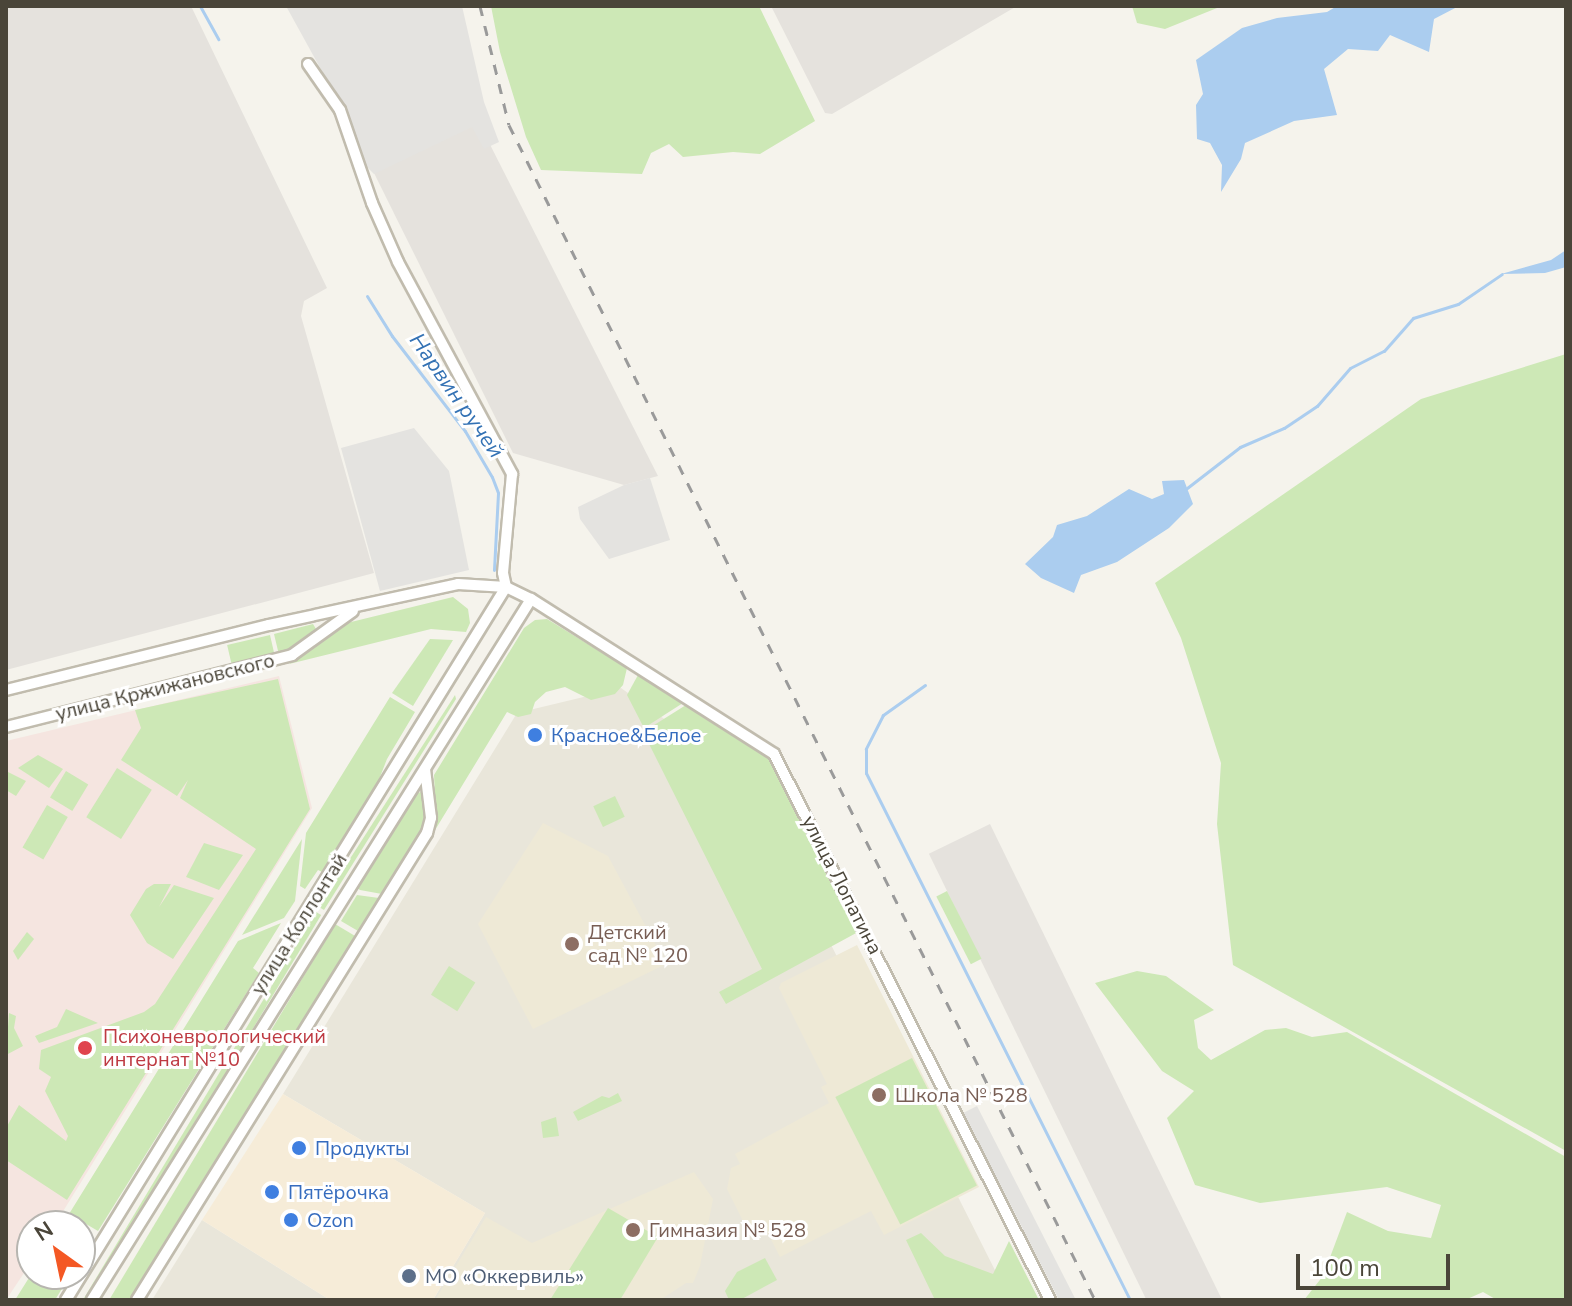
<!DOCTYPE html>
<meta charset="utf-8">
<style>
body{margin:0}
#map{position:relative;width:1572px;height:1306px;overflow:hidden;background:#f5f3ec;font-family:"Nunito Sans",sans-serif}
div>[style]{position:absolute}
.residential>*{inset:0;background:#e9e6da}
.commercial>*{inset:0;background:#f6ecd8}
.industrial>*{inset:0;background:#e5e2dd;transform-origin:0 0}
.education>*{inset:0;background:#eee9d6}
.medical>*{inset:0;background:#f5e5e0}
.green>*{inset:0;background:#cde8b6;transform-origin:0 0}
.parking>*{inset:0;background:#e4e3e0;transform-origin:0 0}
.water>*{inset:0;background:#abcdef}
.stream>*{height:3px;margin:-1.5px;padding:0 1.5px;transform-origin:1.5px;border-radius:1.5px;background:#abcdef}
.roads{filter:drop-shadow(2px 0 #c1bcae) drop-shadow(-2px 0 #c1bcae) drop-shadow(0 2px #c1bcae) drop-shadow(0 -2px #c1bcae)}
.street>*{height:10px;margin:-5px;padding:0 5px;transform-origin:5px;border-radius:5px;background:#fff}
.rail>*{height:3px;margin-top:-1.5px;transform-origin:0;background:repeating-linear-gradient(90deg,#9a9a9a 0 10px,transparent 0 20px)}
.dots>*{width:22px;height:22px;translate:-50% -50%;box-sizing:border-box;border:4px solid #fff;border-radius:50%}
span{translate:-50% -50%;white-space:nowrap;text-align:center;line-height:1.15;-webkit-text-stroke:6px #fff;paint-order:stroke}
.street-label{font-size:20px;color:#4a4539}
.shop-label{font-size:20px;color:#366cbe}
.left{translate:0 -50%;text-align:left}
.education-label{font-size:20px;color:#785e54}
.health-label{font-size:20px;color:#be3a42}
.service-label{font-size:20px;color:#4e5e75}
.water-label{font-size:22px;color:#3472b4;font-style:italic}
.frame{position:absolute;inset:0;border:8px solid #4a4539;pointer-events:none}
.north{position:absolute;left:16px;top:1210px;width:80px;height:80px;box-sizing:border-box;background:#fff;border:2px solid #b7b5b0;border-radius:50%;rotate:327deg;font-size:22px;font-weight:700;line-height:32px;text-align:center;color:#4a4539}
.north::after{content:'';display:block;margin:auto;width:28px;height:36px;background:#f45824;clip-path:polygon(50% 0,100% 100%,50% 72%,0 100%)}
.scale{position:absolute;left:1296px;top:1254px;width:154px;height:36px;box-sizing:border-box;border:4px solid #4a4539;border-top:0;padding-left:10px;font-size:24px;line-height:28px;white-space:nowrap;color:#4a4539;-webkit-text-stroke:6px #fff;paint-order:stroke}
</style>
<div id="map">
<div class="residential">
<i style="clip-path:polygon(621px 688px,747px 778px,1010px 1300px,433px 1300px,485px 1213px,283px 1094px,517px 713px)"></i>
<i style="clip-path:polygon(202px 1220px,330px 1300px,152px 1300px)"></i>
</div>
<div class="commercial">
<i style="clip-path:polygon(283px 1094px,485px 1213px,433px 1300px,330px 1300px,202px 1220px)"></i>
</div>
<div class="industrial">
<i style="clip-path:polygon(6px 6px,191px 6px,327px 288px,304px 301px,301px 316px,374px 573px,6px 670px)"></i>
<i style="clip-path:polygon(771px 6px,1017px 6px,832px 114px,825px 113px)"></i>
<i style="clip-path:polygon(475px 115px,658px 476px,624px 485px,513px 453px,372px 169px)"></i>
<i style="left:990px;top:824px;width:531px;height:68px;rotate:64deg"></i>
</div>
<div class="education">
<i style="clip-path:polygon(543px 823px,608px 856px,666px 964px,533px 1029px,478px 924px)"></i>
<i style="clip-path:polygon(857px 945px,979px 1187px,884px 1235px,871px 1211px,780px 1257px,764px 1226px,749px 1233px,727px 1189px,731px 1168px,740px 1164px,735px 1154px,829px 1103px,821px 1087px,827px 1084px,779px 988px,781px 983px)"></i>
<i style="clip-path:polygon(694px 1172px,713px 1199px,700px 1266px,693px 1283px,686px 1283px,660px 1300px,435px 1300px,486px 1217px,532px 1243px)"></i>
</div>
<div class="medical">
<i style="clip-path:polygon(279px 676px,312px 808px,54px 1226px,32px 1226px,32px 1261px,6px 1300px,6px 741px)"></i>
</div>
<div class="green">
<i style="clip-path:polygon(491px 6px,759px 6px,815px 121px,760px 154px,733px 152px,683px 157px,669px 144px,651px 153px,642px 174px,541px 170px,526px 137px,500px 52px)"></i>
<i style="clip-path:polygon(1132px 6px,1222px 6px,1165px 29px,1137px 23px)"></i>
<i style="clip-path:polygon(1566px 354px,1566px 1151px,1233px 965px,1217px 824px,1221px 763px,1181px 638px,1155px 583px,1421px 399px)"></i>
<i style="clip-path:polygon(453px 597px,468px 609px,470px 623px,466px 632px,431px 629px,289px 664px,326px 634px,347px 623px)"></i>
<i style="clip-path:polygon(547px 619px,627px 668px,623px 685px,615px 694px,591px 700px,565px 687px,546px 692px,535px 702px,531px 714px,518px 717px,507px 712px,432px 835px,436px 817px,434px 775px,524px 628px,535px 620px)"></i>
<i style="clip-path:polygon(313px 624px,316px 629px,306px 639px,279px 655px,274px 634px)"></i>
<i style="left:270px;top:635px;width:22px;height:44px;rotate:77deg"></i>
<i style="clip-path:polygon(430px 639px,453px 640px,413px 706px,392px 693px)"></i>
<i style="clip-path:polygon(638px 675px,683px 703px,644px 728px,627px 695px)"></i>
<i style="clip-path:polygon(278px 679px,310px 809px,67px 1200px,6px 1160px,6px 1128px,19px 1105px,66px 1141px,68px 1136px,45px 1091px,51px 1077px,39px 1069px,41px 1050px,144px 1012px,155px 1004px,256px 849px,180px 798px,188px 780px,177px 796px,121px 760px,141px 728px,135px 710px)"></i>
<i style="clip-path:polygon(455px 695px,456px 699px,324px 910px,319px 907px)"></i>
<i style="clip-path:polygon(390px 697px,415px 712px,387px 759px,378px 782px,322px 872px,318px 870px,305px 889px,300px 886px,306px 833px)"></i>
<i style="clip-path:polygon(686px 705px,762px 751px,771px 762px,858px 932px,726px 1004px,719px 992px,762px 969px,643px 732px)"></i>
<i style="clip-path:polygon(38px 755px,63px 769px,49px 788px,18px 768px)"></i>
<i style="left:117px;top:768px;width:41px;height:58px;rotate:32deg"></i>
<i style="clip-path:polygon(6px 771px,26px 781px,16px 796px,6px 790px)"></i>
<i style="left:66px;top:771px;width:26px;height:31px;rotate:31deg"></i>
<i style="clip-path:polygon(422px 792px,425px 811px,421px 831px,382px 894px,360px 890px,357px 888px,416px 793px)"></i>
<i style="left:615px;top:796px;width:23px;height:24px;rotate:65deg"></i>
<i style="left:47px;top:805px;width:24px;height:49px;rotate:30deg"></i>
<i style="clip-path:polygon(302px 839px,295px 901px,284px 918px,242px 935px)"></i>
<i style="clip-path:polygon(204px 843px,243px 855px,219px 890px,186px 877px)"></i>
<i style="clip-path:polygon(154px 884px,171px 884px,159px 907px,174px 885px,214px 898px,173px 959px,147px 943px,130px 915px,146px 889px)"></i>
<i style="left:947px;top:891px;width:76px;height:12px;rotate:63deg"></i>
<i style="clip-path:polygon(357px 895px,379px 898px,358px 931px,341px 921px)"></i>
<i style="left:316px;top:912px;width:6px;height:457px;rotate:31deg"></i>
<i style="clip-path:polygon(281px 923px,253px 968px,259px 973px,98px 1231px,69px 1214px,238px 941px)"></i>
<i style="left:335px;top:924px;width:23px;height:443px;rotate:31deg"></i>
<i style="clip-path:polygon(27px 932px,34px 939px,18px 960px,13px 951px)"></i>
<i style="left:449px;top:966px;width:31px;height:34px;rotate:32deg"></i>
<i style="clip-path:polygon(1137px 971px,1166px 976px,1214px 1010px,1194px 1020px,1198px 1048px,1211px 1060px,1265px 1030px,1286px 1028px,1312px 1037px,1347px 1032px,1566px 1157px,1566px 1300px,1497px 1300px,1483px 1292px,1465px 1300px,1304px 1300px,1323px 1276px,1347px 1212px,1388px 1231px,1431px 1238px,1441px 1205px,1387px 1187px,1260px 1203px,1195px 1185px,1167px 1118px,1194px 1091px,1162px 1071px,1095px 983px)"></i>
<i style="clip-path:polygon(66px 1009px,98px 1023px,39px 1043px,35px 1036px,57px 1027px)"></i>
<i style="clip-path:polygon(9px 1013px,16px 1016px,14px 1028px,23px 1046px,6px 1055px)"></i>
<i style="left:912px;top:1058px;width:143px;height:86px;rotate:63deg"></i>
<i style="clip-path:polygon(618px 1093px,622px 1101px,578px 1121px,573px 1112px,602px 1096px,609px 1098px)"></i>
<i style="clip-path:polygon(556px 1117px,559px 1136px,543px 1138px,541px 1122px)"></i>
<i style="clip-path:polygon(608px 1208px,658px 1237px,620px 1300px,550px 1300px)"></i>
<i style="clip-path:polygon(921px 1233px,945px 1256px,993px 1274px,1009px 1241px,1039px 1300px,935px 1300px,906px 1240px)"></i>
<i style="clip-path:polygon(765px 1258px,777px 1280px,740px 1300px,729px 1300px,725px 1291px,737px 1272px)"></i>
<i style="clip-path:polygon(32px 1273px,32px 1274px,71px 1274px,55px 1300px,15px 1300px)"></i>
</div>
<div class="parking">
<i style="clip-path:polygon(286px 6px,462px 6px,484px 102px,499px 142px,484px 149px,472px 127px,374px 174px,363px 163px,329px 84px)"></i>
<i style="clip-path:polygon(414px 428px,449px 471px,469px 570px,380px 591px,341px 448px)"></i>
<i style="clip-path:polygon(650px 478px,670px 540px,609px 559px,580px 519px,578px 507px,624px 485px)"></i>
<i style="left:977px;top:1106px;width:217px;height:15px;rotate:63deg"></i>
</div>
<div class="water">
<i style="clip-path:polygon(1337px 6px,1459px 6px,1434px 19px,1429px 52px,1390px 35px,1378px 51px,1348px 49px,1324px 69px,1337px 115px,1294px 121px,1245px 143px,1241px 159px,1221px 192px,1222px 165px,1210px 143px,1197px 139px,1196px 105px,1203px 94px,1196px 60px,1242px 28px,1277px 18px,1327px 12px)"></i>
<i style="clip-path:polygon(1566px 250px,1566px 267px,1545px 273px,1501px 274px,1551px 260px)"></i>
<i style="clip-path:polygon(1184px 480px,1193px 504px,1169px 528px,1117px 562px,1081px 575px,1074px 593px,1041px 578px,1025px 564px,1053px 537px,1057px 525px,1087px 516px,1129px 489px,1152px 499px,1164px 494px,1162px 481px)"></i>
</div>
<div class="stream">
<i style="left:200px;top:6px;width:38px;rotate:61deg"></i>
<i style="left:367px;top:296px;width:47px;rotate:58deg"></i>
<i style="left:392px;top:336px;width:120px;rotate:52.5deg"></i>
<i style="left:465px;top:431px;width:53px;rotate:59.6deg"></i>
<i style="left:492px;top:477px;width:17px;rotate:69deg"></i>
<i style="left:498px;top:493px;width:77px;rotate:93deg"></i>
<i style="left:1187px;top:488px;width:67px;rotate:-37.7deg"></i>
<i style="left:1240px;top:447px;width:48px;rotate:-23.4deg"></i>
<i style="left:1284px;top:428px;width:40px;rotate:-34deg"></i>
<i style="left:1317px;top:406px;width:50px;rotate:-49deg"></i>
<i style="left:1350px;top:368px;width:38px;rotate:-27deg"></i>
<i style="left:1384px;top:351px;width:44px;rotate:-48.7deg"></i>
<i style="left:1413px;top:318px;width:47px;rotate:-17.3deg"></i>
<i style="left:1458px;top:304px;width:53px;rotate:-34.3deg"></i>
<i style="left:925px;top:685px;width:52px;rotate:144.5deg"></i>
<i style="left:883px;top:715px;width:38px;rotate:117deg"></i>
<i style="left:866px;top:749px;width:24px;rotate:90deg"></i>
<i style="left:866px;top:773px;width:589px;rotate:63.39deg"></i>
</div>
<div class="roads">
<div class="street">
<i style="left:308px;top:64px;width:56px;rotate:55.2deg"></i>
<i style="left:340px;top:110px;width:98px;rotate:71deg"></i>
<i style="left:372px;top:203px;width:64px;rotate:66.2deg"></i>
<i style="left:398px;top:262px;width:241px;rotate:61.7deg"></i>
<i style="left:512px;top:474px;width:99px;rotate:95.2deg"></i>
<i style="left:503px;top:573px;width:14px;rotate:78deg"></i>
<i style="left:6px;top:690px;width:271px;rotate:-13.9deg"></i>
<i style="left:269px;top:625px;width:193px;rotate:-12.2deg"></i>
<i style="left:458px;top:584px;width:48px;rotate:3.6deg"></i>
<i style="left:506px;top:587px;width:28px;rotate:26deg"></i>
<i style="left:531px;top:599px;width:288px;rotate:32.5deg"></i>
<i style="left:774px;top:754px;width:612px;rotate:63.18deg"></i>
<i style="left:6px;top:727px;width:295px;rotate:-14.1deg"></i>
<i style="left:292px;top:655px;width:75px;rotate:-35.8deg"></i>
<i style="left:66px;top:1300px;width:838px;rotate:-58.32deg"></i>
<i style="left:92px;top:1300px;width:827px;rotate:-57.94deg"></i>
<i style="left:137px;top:1300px;width:550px;rotate:-58.16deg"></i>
<i style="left:427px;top:833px;width:16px;rotate:-75deg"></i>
<i style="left:431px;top:818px;width:49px;rotate:-97deg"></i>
</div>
</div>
<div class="rail">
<i style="left:480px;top:6px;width:122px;rotate:76.3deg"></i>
<i style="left:509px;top:125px;width:1313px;rotate:63.49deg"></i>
</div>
<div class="dots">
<i style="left:535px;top:735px;background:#3f7fe0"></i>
<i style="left:572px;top:944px;background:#8d6e63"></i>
<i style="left:85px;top:1048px;background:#e0444e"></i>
<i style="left:879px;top:1095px;background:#8d6e63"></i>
<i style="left:299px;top:1148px;background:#3f7fe0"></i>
<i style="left:272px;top:1192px;background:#3f7fe0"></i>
<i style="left:291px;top:1220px;background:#3f7fe0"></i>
<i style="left:633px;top:1230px;background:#8d6e63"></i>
<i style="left:409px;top:1276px;background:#5c6f8a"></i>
</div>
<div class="street-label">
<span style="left:165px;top:687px;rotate:-14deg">улица Кржижановского</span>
<span style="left:842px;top:885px;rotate:63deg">улица Лопатина</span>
<span style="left:299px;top:924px;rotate:-58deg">улица Коллонтай</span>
</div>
<div class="shop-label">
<span class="left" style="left:551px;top:735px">Красное&amp;Белое</span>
<span class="left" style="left:315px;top:1148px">Продукты</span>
<span class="left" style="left:288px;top:1192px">Пятёрочка</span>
<span class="left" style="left:307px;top:1220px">Ozon</span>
</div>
<div class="education-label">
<span class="left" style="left:588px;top:944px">Детский<br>сад № 120</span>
<span class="left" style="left:895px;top:1095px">Школа № 528</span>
<span class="left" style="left:649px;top:1230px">Гимназия № 528</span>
</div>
<div class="health-label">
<span class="left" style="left:103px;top:1048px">Психоневрологический<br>интернат №10</span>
</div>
<div class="service-label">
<span class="left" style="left:425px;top:1276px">МО «Оккервиль»</span>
</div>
<div class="water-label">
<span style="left:456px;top:396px;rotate:55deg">Нарвин ручей</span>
</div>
<div class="frame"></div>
<div class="north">N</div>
<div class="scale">100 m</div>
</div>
